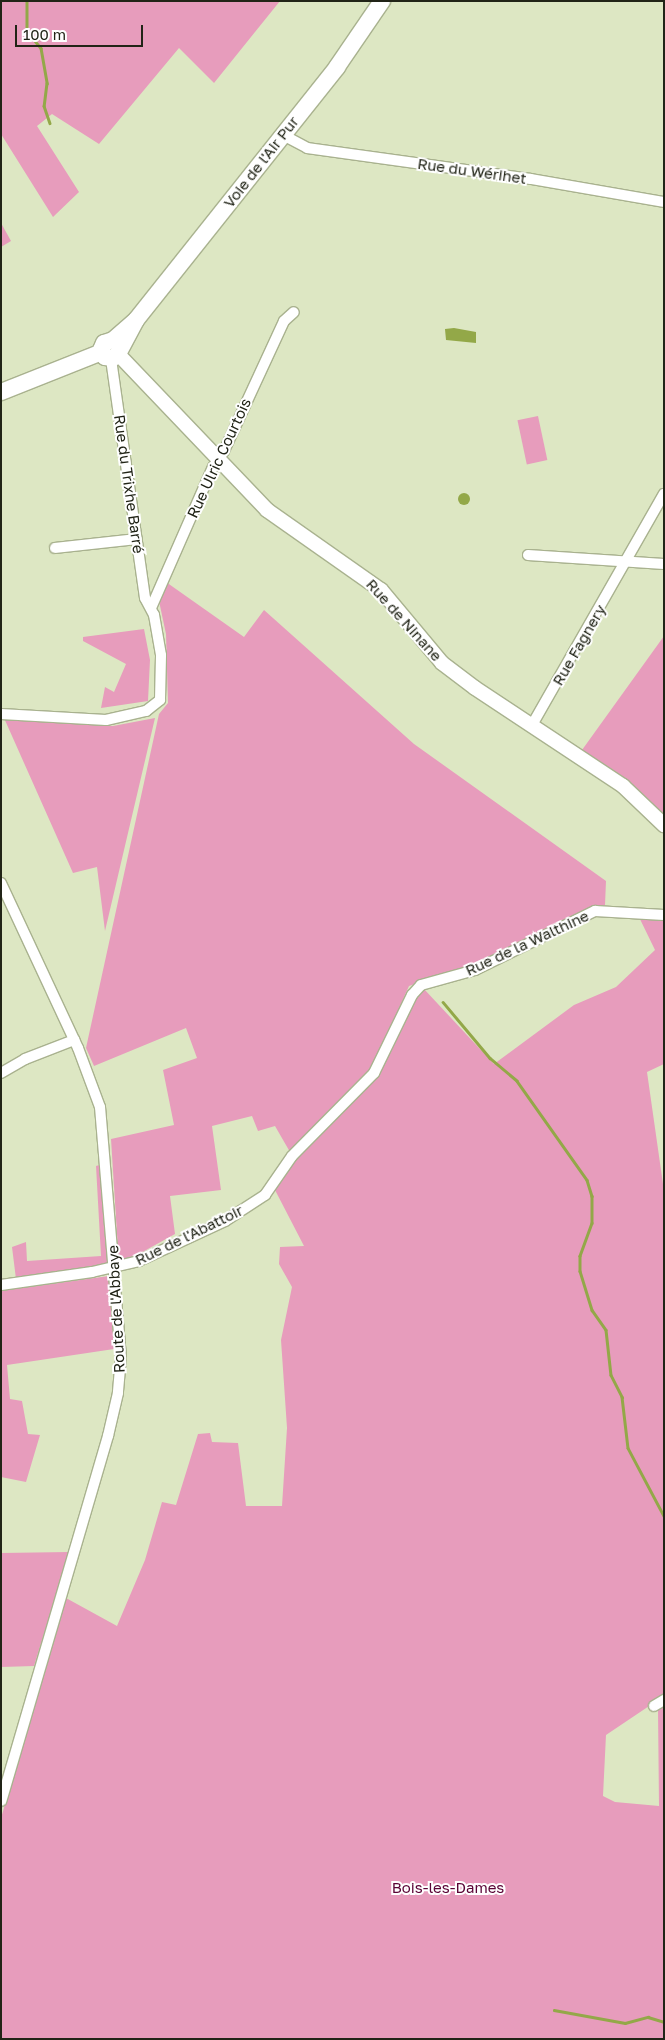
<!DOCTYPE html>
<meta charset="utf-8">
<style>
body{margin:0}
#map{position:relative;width:665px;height:2040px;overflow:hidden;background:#dde7c3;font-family:"Golos Text",sans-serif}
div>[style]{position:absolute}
.green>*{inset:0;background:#e79cbc;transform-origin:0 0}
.water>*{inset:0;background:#93a848}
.round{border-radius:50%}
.stream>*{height:2.5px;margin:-1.25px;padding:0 1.25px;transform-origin:1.25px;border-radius:1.25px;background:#93a848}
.roads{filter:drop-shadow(1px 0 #a9b28f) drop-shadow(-1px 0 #a9b28f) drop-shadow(0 1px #a9b28f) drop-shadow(0 -1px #a9b28f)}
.street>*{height:10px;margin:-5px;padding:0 5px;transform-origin:5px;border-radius:5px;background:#fff}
.secondary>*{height:14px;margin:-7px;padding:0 7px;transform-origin:7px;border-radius:7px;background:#fff}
.primary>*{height:16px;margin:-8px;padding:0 8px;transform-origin:8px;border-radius:8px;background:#fff}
span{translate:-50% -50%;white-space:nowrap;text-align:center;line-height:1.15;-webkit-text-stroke:4px #fff;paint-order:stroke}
.street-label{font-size:15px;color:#212417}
.park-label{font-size:15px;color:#5a0436}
.frame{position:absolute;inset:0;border:2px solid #212417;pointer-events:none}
.scale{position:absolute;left:15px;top:25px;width:128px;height:22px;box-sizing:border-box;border:2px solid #212417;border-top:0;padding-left:6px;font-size:15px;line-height:18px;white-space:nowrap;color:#212417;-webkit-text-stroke:4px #fff;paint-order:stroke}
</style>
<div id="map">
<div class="green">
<i style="clip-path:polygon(1px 1px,280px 1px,214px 83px,179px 48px,99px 144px,52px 114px,37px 126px,79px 192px,53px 217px,1px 134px)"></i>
<i style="clip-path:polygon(1px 223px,11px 241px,1px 247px)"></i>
<i style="left:538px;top:416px;width:45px;height:21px;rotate:78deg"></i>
<i style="clip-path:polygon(166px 582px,244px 637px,264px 610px,414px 744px,606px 881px,605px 905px,588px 908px,486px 960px,409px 986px,369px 1075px,334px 1105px,290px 1152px,275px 1126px,258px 1131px,252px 1116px,212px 1126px,221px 1190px,170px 1196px,175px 1234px,119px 1265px,111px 1139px,174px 1125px,163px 1070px,197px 1058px,186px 1028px,94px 1066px,86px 1048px,159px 714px,168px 703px,166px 634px,159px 601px)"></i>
<i style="clip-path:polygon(144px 629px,150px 660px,148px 701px,101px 708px,105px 687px,114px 692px,126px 664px,83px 641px,83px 637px)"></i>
<i style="clip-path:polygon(664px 636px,664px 816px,629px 785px,582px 750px)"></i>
<i style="clip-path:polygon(4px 718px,113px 726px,155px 718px,105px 931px,97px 867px,73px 873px)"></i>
<i style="clip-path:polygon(638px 915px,664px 916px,664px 1064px,647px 1072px,664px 1191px,664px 1696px,606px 1735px,603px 1796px,615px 1802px,659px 1806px,658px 1709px,664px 1705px,664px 2039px,1px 2039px,1px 1818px,66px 1598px,117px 1626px,145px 1560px,162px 1502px,176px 1505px,198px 1434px,210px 1433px,212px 1442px,238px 1443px,246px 1506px,282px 1506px,287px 1428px,281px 1340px,292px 1287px,279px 1264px,280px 1247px,304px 1246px,275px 1190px,301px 1153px,370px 1084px,392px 1050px,415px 996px,424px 989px,494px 1064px,574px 1005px,616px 987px,655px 950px)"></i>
<i style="clip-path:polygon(103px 1164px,110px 1264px,16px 1279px,12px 1247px,26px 1242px,27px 1261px,101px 1256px,96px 1166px)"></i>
<i style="clip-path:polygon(109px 1276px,114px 1349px,7px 1365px,10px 1399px,22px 1401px,28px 1434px,40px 1435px,26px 1482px,1px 1477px,1px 1291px)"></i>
<i style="clip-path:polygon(69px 1552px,34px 1666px,1px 1667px,1px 1553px)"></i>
</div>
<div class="water">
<i style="clip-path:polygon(454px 328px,476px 332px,476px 343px,446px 340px,445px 329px)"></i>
<i class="round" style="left:458px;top:493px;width:12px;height:12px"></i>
</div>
<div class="stream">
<i style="left:27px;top:1px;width:30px;rotate:90deg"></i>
<i style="left:27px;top:31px;width:22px;rotate:51deg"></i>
<i style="left:41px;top:48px;width:36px;rotate:80deg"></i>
<i style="left:47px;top:83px;width:23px;rotate:97deg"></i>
<i style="left:44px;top:106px;width:18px;rotate:71deg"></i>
<i style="left:443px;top:1002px;width:73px;rotate:50deg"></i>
<i style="left:490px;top:1058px;width:35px;rotate:40deg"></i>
<i style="left:517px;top:1081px;width:121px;rotate:54.7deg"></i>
<i style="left:587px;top:1180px;width:17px;rotate:73deg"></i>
<i style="left:592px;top:1196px;width:27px;rotate:90deg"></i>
<i style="left:592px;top:1223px;width:35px;rotate:110deg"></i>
<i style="left:580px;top:1256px;width:15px;rotate:90deg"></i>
<i style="left:580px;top:1271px;width:41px;rotate:72.9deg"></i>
<i style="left:592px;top:1310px;width:24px;rotate:55deg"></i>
<i style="left:606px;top:1330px;width:45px;rotate:83.7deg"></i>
<i style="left:611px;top:1375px;width:25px;rotate:63deg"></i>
<i style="left:622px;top:1397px;width:51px;rotate:83.3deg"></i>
<i style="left:628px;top:1448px;width:77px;rotate:62.1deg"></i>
<i style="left:554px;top:2010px;width:72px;rotate:10.4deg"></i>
<i style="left:625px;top:2023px;width:24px;rotate:-15deg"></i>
<i style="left:648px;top:2017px;width:17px;rotate:17deg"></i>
</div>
<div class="roads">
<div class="street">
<i style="left:283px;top:135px;width:27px;rotate:28deg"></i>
<i style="left:307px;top:148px;width:226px;rotate:7.9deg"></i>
<i style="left:531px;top:179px;width:135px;rotate:9.8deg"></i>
<i style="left:55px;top:548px;width:82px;rotate:-6.3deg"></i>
<i style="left:528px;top:555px;width:136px;rotate:3.8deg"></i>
<i style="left:151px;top:608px;width:154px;rotate:-66.3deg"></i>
<i style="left:213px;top:467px;width:19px;rotate:-55deg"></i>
<i style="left:224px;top:451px;width:143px;rotate:-65.2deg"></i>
<i style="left:284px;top:321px;width:13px;rotate:-42deg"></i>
<i style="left:1px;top:714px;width:105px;rotate:3.3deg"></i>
<i style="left:106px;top:720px;width:41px;rotate:-12.7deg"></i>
<i style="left:146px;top:711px;width:18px;rotate:-38deg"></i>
<i style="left:160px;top:700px;width:45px;rotate:-88.7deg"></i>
<i style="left:161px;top:655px;width:41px;rotate:-99.9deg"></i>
<i style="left:154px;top:615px;width:19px;rotate:-118deg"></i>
<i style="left:145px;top:598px;width:242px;rotate:-98.1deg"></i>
<i style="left:532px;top:725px;width:266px;rotate:-60.3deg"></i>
<i style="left:1px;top:883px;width:182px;rotate:65deg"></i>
<i style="left:78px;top:1048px;width:63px;rotate:69.6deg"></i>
<i style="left:100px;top:1107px;width:251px;rotate:85.2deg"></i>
<i style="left:121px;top:1357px;width:36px;rotate:95deg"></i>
<i style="left:118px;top:1393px;width:44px;rotate:103.1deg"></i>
<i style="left:108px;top:1436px;width:380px;rotate:106.3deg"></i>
<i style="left:1px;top:1073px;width:28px;rotate:-30deg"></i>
<i style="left:25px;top:1059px;width:53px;rotate:-21.2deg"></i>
<i style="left:1px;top:1285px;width:92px;rotate:-8.1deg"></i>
<i style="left:92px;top:1272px;width:48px;rotate:-13.2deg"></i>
<i style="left:139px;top:1261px;width:95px;rotate:-24.9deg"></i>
<i style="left:225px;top:1221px;width:48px;rotate:-33deg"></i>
<i style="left:265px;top:1195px;width:47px;rotate:-55.3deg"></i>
<i style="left:292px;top:1156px;width:117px;rotate:-45.3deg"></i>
<i style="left:374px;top:1073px;width:87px;rotate:-64deg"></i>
<i style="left:412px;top:995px;width:13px;rotate:-48deg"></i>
<i style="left:421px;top:985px;width:56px;rotate:-15.5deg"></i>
<i style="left:475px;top:970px;width:134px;rotate:-26.2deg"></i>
<i style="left:595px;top:911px;width:69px;rotate:3.3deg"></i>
<i style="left:654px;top:1706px;width:12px;rotate:-31deg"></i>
</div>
<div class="secondary">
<i style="left:118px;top:354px;width:216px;rotate:46.3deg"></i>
<i style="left:267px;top:510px;width:139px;rotate:35.1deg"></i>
<i style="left:381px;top:590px;width:95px;rotate:50.1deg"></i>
<i style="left:442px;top:663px;width:41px;rotate:37.1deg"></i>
<i style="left:475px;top:688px;width:178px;rotate:33.5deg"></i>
<i style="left:623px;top:786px;width:57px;rotate:43.6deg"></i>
</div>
<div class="primary">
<i style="left:136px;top:320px;width:30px;rotate:139deg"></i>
<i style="left:113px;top:340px;width:9px;rotate:162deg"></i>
<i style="left:104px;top:343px;width:8px;rotate:113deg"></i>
<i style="left:101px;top:350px;width:8px;rotate:60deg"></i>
<i style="left:105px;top:357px;width:8px;rotate:7deg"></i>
<i style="left:113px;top:358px;width:6px;rotate:-39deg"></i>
<i style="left:118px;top:354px;width:38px;rotate:-62deg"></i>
<i style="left:136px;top:320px;width:323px;rotate:-51.5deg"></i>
<i style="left:337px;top:67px;width:80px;rotate:-55.7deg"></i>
<i style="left:1px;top:392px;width:109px;rotate:-21.6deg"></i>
</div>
</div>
<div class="street-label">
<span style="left:261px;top:162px;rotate:-52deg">Voie de l'Air Pur</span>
<span style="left:472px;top:171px;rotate:8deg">Rue du Wérihet</span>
<span style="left:219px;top:458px;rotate:-65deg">Rue Ulric Courtois</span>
<span style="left:129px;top:484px;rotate:82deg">Rue du Trixhe Barré</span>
<span style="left:404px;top:620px;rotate:48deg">Rue de Ninane</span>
<span style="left:579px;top:645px;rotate:-60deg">Rue Fagnery</span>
<span style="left:527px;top:943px;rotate:-25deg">Rue de la Walthine</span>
<span style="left:189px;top:1235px;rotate:-26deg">Rue de l'Abattoir</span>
<span style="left:116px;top:1309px;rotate:-93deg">Route de l'Abbaye</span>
</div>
<div class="park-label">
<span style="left:448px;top:1888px">Bois-les-Dames</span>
</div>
<div class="frame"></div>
<div class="scale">100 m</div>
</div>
